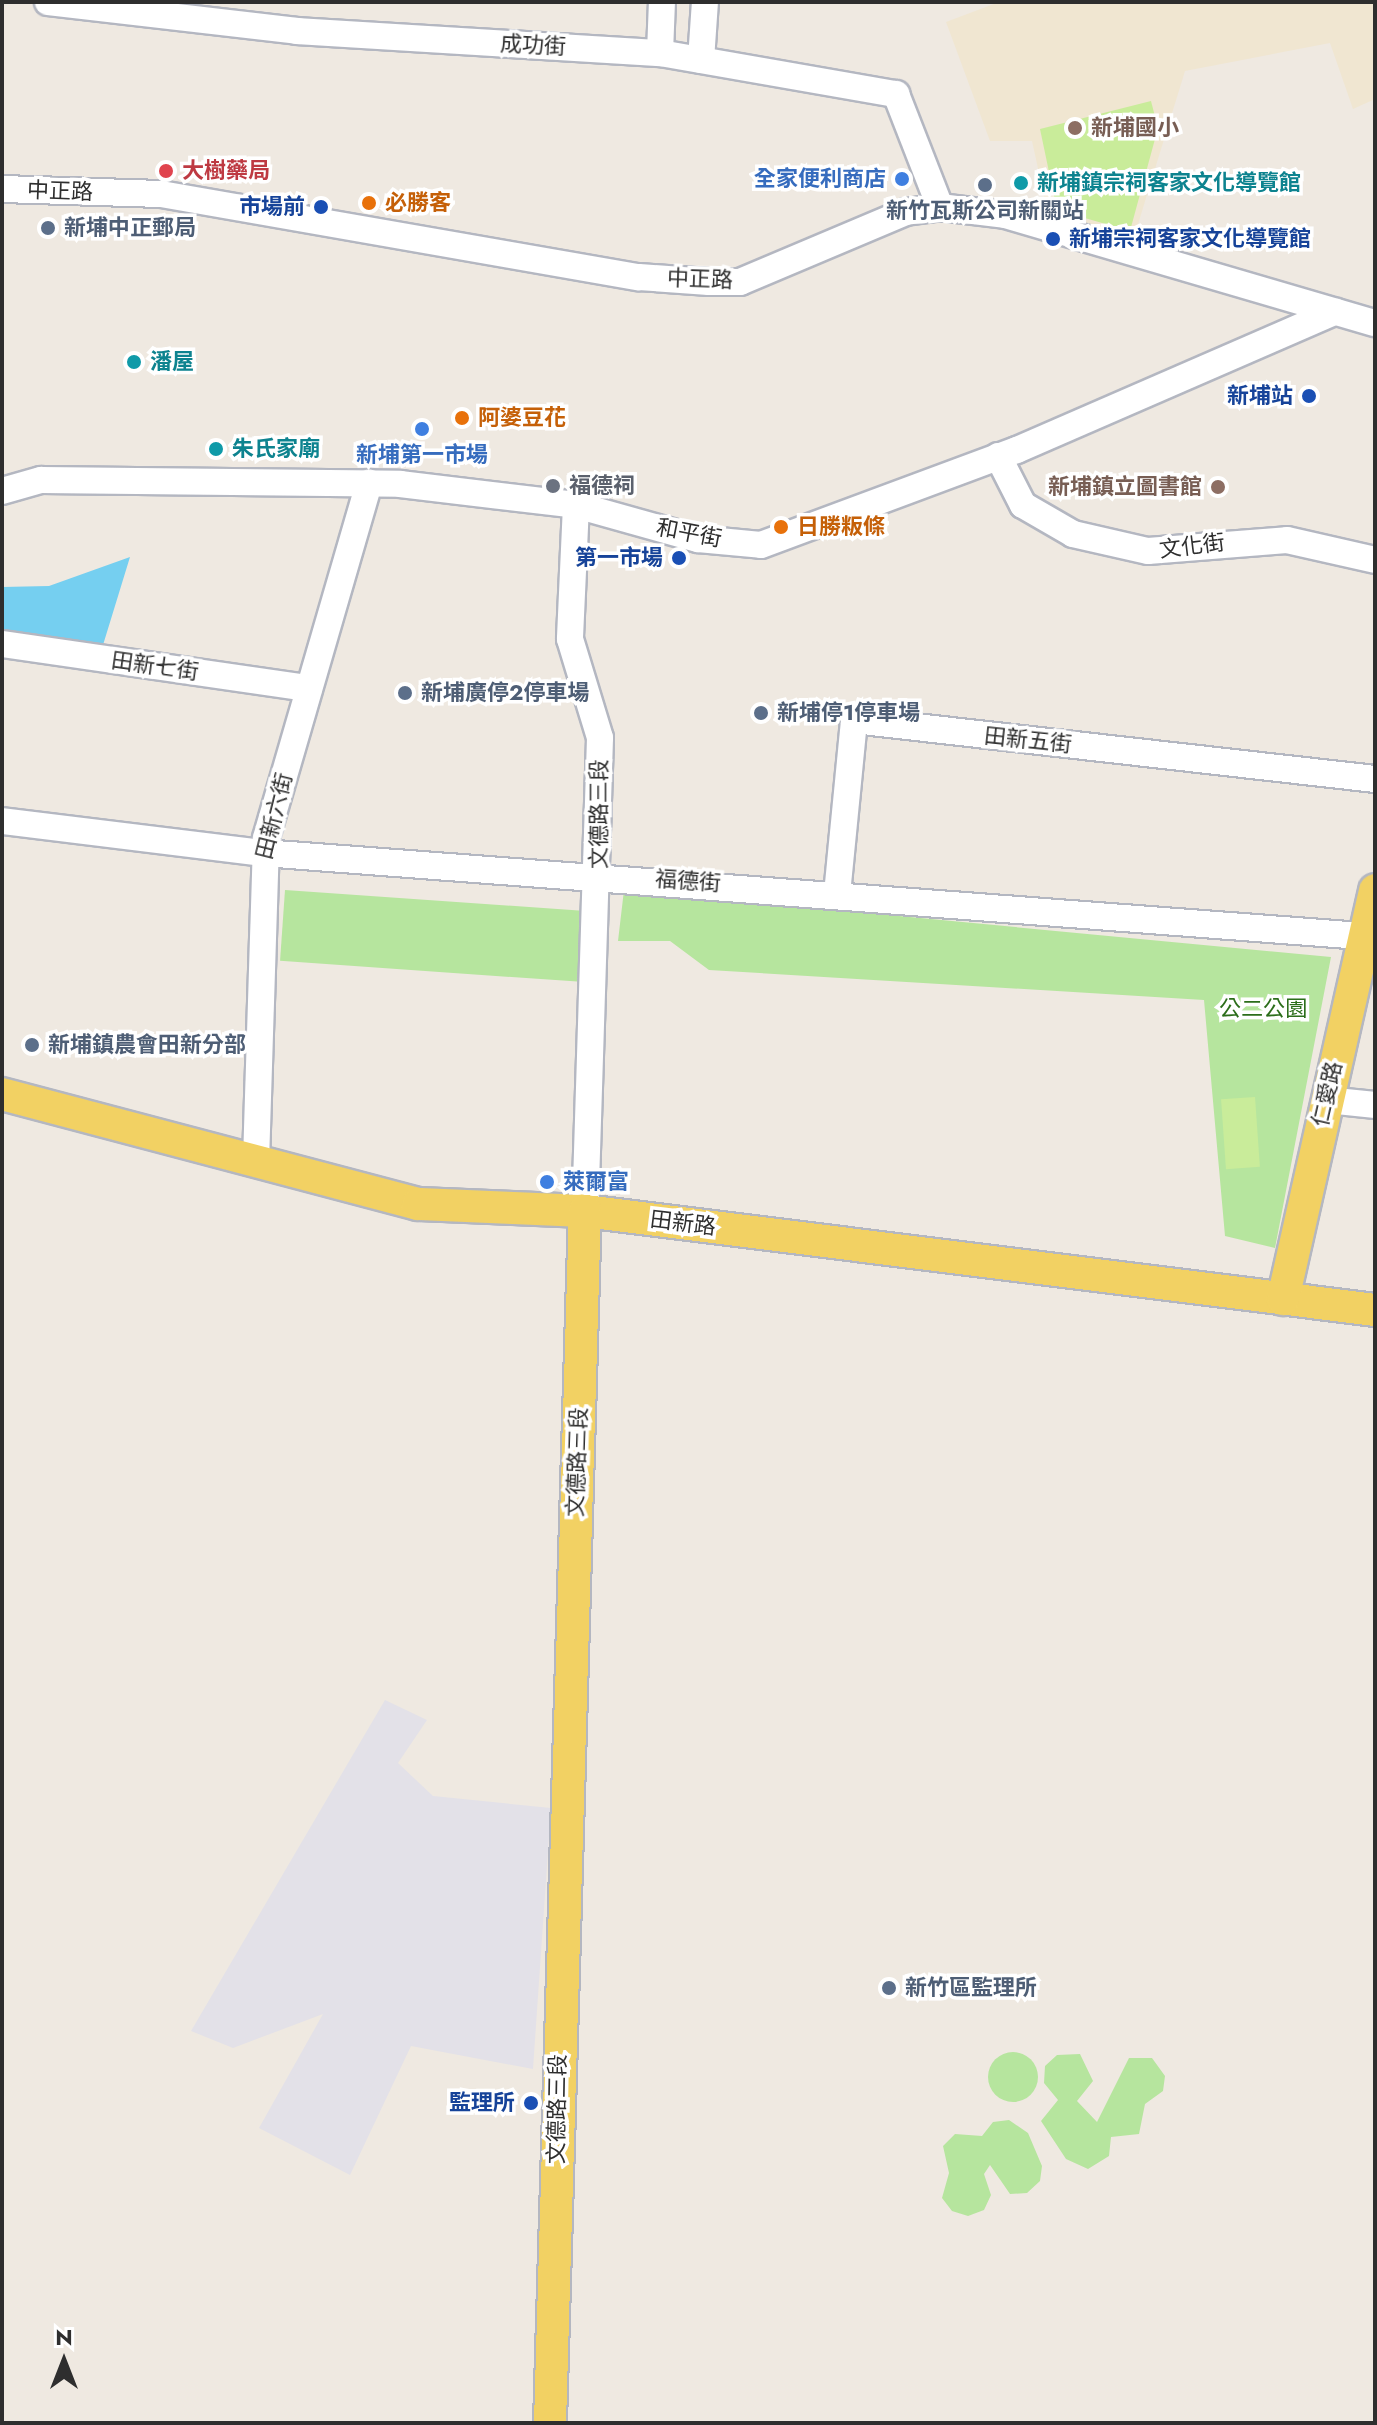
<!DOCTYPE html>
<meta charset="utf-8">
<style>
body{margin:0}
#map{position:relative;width:1377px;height:2425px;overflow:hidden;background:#efe9e1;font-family:Jost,"Noto Sans TC",sans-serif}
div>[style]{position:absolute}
.industrial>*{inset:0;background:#e3e1e8}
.education>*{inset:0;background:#f0e6d1}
.green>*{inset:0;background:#b6e59e;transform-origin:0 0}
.round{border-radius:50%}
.pitch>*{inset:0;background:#c9ec9a;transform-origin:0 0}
.water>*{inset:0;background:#75cff0}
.roads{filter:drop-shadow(2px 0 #b4b7c1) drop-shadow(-2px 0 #b4b7c1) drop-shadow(0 2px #b4b7c1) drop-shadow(0 -2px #b4b7c1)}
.minor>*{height:26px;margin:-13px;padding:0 13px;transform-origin:13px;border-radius:13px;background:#fff}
.major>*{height:32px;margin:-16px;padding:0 16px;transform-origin:16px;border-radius:16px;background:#f2d163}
.dots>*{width:22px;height:22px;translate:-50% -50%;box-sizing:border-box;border:4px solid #fff;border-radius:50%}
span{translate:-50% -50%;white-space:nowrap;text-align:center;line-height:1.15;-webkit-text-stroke:7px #fff;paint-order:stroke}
.street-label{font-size:22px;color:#2e2e2e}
.education-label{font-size:22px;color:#785e54;font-weight:700}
.left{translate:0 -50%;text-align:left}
.right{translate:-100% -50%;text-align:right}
.health-label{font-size:22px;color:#be3a42;font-weight:700}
.shop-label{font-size:22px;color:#366cbe;font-weight:700}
.culture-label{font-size:22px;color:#0d838f;font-weight:700}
.food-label{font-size:22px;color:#c56008;font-weight:700}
.transit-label{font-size:22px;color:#164399;font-weight:700}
.service-label{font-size:22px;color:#4e5e75;font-weight:700}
.worship-label{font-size:22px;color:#5b616d;font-weight:700}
.park-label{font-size:22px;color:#2c6e1b}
.frame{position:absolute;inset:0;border:4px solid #2e2e2e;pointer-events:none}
.north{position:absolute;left:24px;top:2321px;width:80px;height:80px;-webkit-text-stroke:6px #fff;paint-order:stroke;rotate:0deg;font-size:22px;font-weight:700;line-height:32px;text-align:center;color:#2e2e2e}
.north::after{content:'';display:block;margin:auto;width:28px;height:36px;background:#2e2e2e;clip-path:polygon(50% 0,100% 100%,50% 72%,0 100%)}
</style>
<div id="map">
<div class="industrial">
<i style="clip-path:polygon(385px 1700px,427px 1720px,398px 1763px,433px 1796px,551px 1808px,533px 2069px,411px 2046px,350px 2175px,259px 2128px,323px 2014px,233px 2048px,191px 2031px)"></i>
</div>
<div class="education">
<i style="clip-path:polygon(999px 2px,1375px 2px,1375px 99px,1353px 109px,1330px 43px,1185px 71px,1131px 247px,1049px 219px,1032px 141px,990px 141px,946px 22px)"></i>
</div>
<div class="green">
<i style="left:285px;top:890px;width:298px;height:71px;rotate:4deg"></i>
<i style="clip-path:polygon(624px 890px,1331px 957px,1275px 1248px,1225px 1236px,1204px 1000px,709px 970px,670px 941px,618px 941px)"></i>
<i class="round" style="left:988px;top:2052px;width:50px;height:50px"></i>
<i style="clip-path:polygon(1080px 2054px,1093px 2081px,1077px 2101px,1097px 2122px,1129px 2058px,1152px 2058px,1165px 2076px,1163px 2091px,1145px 2104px,1139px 2134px,1111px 2137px,1109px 2156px,1088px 2169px,1066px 2159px,1041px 2121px,1058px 2100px,1044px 2083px,1045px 2066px,1057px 2055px)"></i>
<i style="clip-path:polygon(1009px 2120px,1028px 2133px,1042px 2166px,1040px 2181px,1027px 2193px,1010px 2194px,990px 2165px,984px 2174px,991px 2195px,984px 2210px,968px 2216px,952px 2211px,942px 2198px,949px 2173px,943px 2146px,955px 2134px,982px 2136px,993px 2122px)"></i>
</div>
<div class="pitch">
<i style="clip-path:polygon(1151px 101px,1158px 128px,1130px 231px,1057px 210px,1040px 129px)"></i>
<i style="left:1255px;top:1097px;width:70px;height:34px;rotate:86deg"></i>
</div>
<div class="water">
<i style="clip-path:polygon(130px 557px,103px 645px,2px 630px,2px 587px,49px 586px)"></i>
</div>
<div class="roads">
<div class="minor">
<i style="left:48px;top:2px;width:251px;rotate:6.6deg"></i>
<i style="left:297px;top:31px;width:364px;rotate:3.5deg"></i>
<i style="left:660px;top:53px;width:240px;rotate:9.9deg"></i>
<i style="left:896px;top:94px;width:121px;rotate:68.7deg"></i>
<i style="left:660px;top:53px;width:51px;rotate:-87.8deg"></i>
<i style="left:701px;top:60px;width:58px;rotate:-86.1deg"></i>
<i style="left:2px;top:189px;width:159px;rotate:1.8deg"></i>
<i style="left:161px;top:194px;width:485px;rotate:9.9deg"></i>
<i style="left:639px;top:277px;width:70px;rotate:4.1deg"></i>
<i style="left:709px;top:282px;width:31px"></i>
<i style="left:740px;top:282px;width:180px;rotate:-22.9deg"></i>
<i style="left:906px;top:212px;width:34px;rotate:-8deg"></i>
<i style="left:940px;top:207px;width:65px;rotate:7deg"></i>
<i style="left:1005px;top:215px;width:385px;rotate:16.3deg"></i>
<i style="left:998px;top:456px;width:55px;rotate:63deg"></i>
<i style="left:1023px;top:505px;width:58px;rotate:30.1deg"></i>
<i style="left:1073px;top:534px;width:77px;rotate:12.8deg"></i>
<i style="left:1148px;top:551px;width:139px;rotate:-4.5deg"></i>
<i style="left:1287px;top:540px;width:90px;rotate:12.8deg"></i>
<i style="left:2px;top:491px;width:41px;rotate:-15.8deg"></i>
<i style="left:41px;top:480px;width:359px;rotate:0.6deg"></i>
<i style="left:400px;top:484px;width:177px;rotate:6.8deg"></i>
<i style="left:576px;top:505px;width:127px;rotate:15.6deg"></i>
<i style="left:698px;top:539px;width:63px;rotate:5.4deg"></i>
<i style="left:761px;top:545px;width:273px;rotate:-20.4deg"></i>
<i style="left:1017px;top:450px;width:347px;rotate:-23.5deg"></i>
<i style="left:576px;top:505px;width:134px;rotate:92.6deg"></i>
<i style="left:570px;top:639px;width:103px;rotate:73.1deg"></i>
<i style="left:600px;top:738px;width:473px;rotate:91.8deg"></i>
<i style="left:2px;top:644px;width:310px;rotate:8.2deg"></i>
<i style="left:2px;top:821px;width:263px;rotate:7deg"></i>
<i style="left:263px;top:853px;width:1115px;rotate:4.32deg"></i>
<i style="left:837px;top:894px;width:175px;rotate:-84.4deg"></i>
<i style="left:854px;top:720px;width:524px;rotate:6.46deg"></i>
<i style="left:1326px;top:1100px;width:49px;rotate:5.8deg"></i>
<i style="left:256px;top:1161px;width:323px;rotate:-88.2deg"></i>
<i style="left:266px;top:838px;width:370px;rotate:-73.8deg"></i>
</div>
<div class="major">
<i style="left:2px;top:1094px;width:430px;rotate:14.8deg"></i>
<i style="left:418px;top:1204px;width:167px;rotate:2.4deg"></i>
<i style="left:585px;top:1211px;width:796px;rotate:7.14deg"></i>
<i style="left:1283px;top:1299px;width:419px;rotate:-77.3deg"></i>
<i style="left:550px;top:2423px;width:1213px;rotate:-88.35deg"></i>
</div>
</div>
<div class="dots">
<i style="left:1075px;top:128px;background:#8d6e63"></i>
<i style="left:166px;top:171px;background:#e0444e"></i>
<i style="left:902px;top:179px;background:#3f7fe0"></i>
<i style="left:1021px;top:183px;background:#0f9aa8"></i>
<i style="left:985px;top:185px;background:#5c6f8a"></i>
<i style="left:369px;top:203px;background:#e8710a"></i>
<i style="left:321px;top:207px;background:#1a4fb4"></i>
<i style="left:48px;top:228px;background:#5c6f8a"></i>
<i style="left:1053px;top:239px;background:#1a4fb4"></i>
<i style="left:134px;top:362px;background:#0f9aa8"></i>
<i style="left:1309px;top:396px;background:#1a4fb4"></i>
<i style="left:462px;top:418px;background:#e8710a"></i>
<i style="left:422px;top:429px;background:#3f7fe0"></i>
<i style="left:216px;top:449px;background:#0f9aa8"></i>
<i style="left:553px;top:486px;background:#6b7280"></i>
<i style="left:1218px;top:487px;background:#8d6e63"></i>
<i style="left:781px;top:527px;background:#e8710a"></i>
<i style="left:679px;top:558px;background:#1a4fb4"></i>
<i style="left:405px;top:693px;background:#5c6f8a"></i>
<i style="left:761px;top:713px;background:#5c6f8a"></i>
<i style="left:32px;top:1045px;background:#5c6f8a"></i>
<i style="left:547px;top:1182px;background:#3f7fe0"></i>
<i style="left:889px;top:1988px;background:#5c6f8a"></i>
<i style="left:531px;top:2103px;background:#1a4fb4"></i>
</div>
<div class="street-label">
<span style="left:533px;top:45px;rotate:3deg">成功街</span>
<span style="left:60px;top:191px;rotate:2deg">中正路</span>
<span style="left:700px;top:279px;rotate:2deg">中正路</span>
<span style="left:689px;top:533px;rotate:11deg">和平街</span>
<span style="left:1192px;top:546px;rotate:-7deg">文化街</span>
<span style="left:155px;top:666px;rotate:8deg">田新七街</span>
<span style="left:1028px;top:740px;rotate:6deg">田新五街</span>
<span style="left:599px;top:814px;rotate:-90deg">文德路三段</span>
<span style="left:274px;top:816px;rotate:-76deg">田新六街</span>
<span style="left:688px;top:881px;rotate:4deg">福德街</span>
<span style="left:1327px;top:1094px;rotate:-77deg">仁愛路</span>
<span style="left:683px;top:1223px;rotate:7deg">田新路</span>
<span style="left:577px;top:1462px;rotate:-88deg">文德路三段</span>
<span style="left:557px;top:2109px;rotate:-89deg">文德路三段</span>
</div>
<div class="education-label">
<span class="left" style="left:1091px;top:128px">新埔國小</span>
<span class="right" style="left:1202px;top:487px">新埔鎮立圖書館</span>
</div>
<div class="health-label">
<span class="left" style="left:182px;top:171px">大樹藥局</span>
</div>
<div class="shop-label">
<span class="right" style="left:886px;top:179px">全家便利商店</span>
<span style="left:422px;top:455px">新埔第一市場</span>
<span class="left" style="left:563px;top:1182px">萊爾富</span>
</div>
<div class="culture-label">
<span class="left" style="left:1037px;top:183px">新埔鎮宗祠客家文化導覽館</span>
<span class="left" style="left:150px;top:362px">潘屋</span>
<span class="left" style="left:232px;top:449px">朱氏家廟</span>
</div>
<div class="food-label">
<span class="left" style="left:385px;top:203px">必勝客</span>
<span class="left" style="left:478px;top:418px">阿婆豆花</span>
<span class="left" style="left:797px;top:527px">日勝粄條</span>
</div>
<div class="transit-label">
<span class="right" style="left:305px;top:207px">市場前</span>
<span class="left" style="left:1069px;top:239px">新埔宗祠客家文化導覽館</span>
<span class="right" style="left:1293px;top:396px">新埔站</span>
<span class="right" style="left:663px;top:558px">第一市場</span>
<span class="right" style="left:515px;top:2103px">監理所</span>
</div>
<div class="service-label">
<span style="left:985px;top:211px">新竹瓦斯公司新關站</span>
<span class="left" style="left:64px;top:228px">新埔中正郵局</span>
<span class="left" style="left:421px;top:693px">新埔廣停2停車場</span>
<span class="left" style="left:777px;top:713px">新埔停1停車場</span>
<span class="left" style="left:48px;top:1045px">新埔鎮農會田新分部</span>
<span class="left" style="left:905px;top:1988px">新竹區監理所</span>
</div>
<div class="worship-label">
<span class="left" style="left:569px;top:486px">福德祠</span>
</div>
<div class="park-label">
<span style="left:1263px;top:1009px">公二公園</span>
</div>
<div class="frame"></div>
<div class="north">N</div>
</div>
